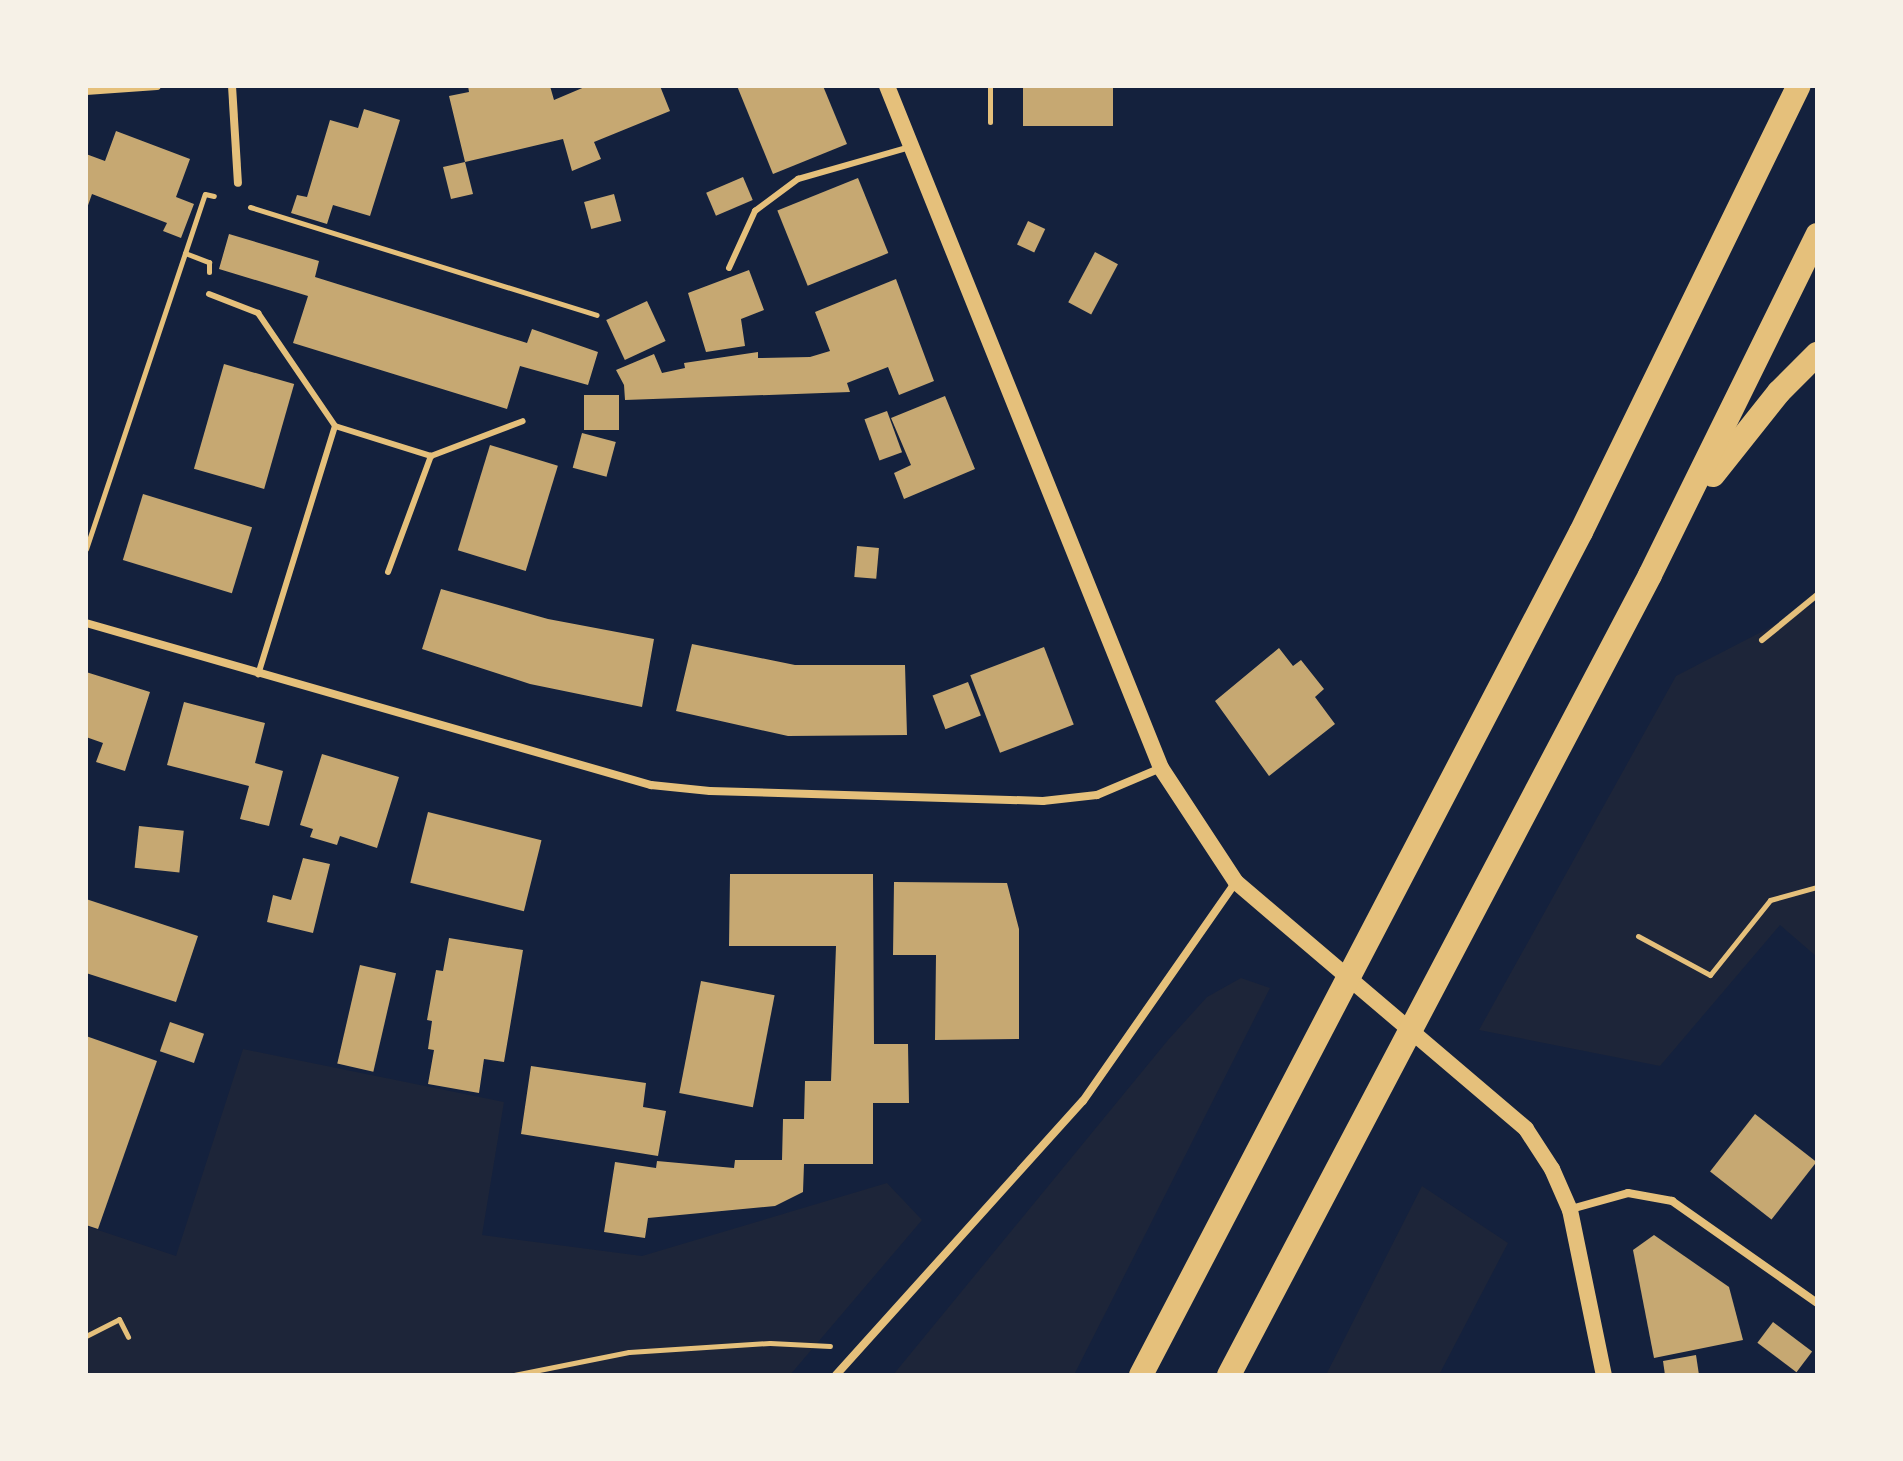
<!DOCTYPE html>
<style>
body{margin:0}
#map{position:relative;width:1903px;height:1461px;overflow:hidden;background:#14213d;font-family:"Alegreya Sans",sans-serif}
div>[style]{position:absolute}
.green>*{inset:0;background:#1d2539}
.building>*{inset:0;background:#c6a872;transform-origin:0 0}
.path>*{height:5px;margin:-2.5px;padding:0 2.5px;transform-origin:2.5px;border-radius:2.5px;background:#e5c07b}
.service>*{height:6px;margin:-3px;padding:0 3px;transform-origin:3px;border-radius:3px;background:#e5c07b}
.minor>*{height:8px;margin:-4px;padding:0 4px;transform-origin:4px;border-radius:4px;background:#e5c07b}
.secondary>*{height:16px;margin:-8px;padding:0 8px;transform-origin:8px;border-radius:8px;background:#e5c07b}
.motorway>*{height:24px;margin:-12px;padding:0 12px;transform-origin:12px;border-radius:12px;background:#e5c07b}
span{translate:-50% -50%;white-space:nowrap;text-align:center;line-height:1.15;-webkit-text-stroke:6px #f6f1e7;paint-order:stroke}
.frame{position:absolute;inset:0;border:88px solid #f6f1e7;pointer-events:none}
</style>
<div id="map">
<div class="green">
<i style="clip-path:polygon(1817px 603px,1817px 957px,1780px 925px,1660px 1066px,1479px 1030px,1676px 676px)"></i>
<i style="clip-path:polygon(1241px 978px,1270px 988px,1074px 1375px,893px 1375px,1168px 1040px,1207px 997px)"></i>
<i style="clip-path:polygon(243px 1049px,504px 1102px,482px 1235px,642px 1256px,887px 1183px,922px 1220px,790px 1375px,86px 1375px,86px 1226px,176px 1256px)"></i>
<i style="clip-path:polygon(1422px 1186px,1508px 1243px,1439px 1375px,1326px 1375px)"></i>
</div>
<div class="building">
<i style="clip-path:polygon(468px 86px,550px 86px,554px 100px,587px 86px,660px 86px,670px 111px,594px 142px,601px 159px,572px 171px,563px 139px,465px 162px,473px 194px,451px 199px,443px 167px,465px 162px,449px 96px,469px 92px)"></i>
<i style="clip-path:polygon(737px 86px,823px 86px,847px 144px,773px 174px)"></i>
<i style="left:1023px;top:86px;width:90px;height:40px"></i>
<i style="clip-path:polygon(364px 109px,400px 120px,370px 216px,333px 205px,327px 224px,291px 213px,297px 195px,307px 197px,330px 120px,358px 128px)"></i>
<i style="clip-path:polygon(116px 131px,190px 159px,176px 197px,194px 204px,181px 238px,163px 231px,167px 223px,92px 194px,86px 211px,86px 154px,105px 161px)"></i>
<i style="left:743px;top:177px;width:25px;height:40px;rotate:67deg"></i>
<i style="left:858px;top:178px;width:81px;height:87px;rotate:68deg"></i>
<i style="left:614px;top:194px;width:28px;height:31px;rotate:75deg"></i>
<i style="left:1028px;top:221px;width:19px;height:26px;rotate:25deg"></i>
<i style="clip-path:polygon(229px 234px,319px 261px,315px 277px,527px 343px,532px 329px,598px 352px,588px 385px,520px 366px,507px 409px,293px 343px,308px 296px,219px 269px)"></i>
<i style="left:1095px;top:252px;width:26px;height:57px;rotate:28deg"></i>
<i style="clip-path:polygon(749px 270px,764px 310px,741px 319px,745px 346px,706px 352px,688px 293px)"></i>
<i style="clip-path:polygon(896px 279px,934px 381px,899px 395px,888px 367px,847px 383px,850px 392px,625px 400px,624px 385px,616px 370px,654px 354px,662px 373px,685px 368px,684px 363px,758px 352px,758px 358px,810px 357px,830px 351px,815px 312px)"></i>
<i style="left:647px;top:301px;width:44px;height:45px;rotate:65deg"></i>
<i style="left:224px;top:364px;width:73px;height:109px;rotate:16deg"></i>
<i style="left:584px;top:395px;width:35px;height:35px"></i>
<i style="clip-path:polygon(945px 396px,975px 469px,904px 499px,894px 473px,911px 465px,891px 418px)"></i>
<i style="left:887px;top:411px;width:44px;height:24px;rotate:70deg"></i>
<i style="left:582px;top:433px;width:35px;height:36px;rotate:15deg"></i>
<i style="left:490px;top:445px;width:71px;height:110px;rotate:17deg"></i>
<i style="left:143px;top:494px;width:114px;height:69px;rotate:17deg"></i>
<i style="left:857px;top:546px;width:22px;height:31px;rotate:5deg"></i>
<i style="clip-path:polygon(441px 589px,548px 619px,654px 639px,642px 707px,530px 684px,422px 649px)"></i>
<i style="clip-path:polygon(692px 644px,795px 665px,905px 665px,907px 735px,788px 736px,676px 711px)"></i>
<i style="left:1044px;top:647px;width:83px;height:79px;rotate:69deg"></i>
<i style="clip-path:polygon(1279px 648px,1293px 666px,1301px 660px,1324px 689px,1315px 697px,1335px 724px,1269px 776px,1215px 701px)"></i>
<i style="clip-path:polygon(86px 672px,150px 692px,125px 771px,96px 762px,103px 743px,86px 737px)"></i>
<i style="left:968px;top:682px;width:36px;height:38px;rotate:69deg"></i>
<i style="clip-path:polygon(184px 702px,265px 723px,255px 763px,283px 771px,269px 826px,240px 819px,249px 786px,167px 765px)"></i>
<i style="clip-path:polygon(322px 754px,399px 777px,377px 848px,340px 836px,337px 845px,310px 837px,313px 829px,300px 825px)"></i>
<i style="left:428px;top:812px;width:117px;height:73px;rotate:14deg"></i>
<i style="left:139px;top:826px;width:45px;height:42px;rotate:6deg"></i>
<i style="clip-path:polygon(303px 858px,330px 864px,313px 933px,267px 922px,273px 895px,291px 900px)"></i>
<i style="clip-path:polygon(730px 874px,873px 874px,874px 1044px,908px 1044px,909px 1103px,873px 1103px,873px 1164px,804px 1164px,803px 1192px,775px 1206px,648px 1218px,645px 1238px,604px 1232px,615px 1162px,656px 1168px,657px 1161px,734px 1168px,735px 1160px,782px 1160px,783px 1119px,804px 1119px,805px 1081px,831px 1081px,836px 946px,729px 946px)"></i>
<i style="clip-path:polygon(894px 882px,1007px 883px,1019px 929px,1019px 1039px,935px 1040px,936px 955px,893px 955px)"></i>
<i style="clip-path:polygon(86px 899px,198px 936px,176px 1002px,86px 973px)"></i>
<i style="clip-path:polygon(449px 938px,523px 950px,504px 1062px,484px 1059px,479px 1093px,428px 1084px,434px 1050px,428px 1049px,432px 1021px,427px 1020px,436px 970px,443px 971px)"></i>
<i style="left:360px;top:965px;width:37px;height:101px;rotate:13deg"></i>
<i style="left:701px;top:981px;width:75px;height:114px;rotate:11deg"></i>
<i style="left:170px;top:1022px;width:36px;height:31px;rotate:19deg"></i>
<i style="clip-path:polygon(86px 1036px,157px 1061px,98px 1229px,86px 1225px)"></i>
<i style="clip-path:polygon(531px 1066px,646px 1083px,643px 1107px,666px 1111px,658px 1156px,521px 1134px)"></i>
<i style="left:1755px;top:1114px;width:78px;height:73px;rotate:38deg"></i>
<i style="clip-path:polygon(1654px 1235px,1729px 1287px,1743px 1340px,1654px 1358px,1633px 1250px)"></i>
<i style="left:1773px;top:1322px;width:49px;height:26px;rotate:37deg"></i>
<i style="clip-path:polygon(1696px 1355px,1699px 1375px,1665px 1375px,1663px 1361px)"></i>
</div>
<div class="path">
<i style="left:990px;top:86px;width:36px;rotate:90deg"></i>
<i style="left:250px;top:207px;width:363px;rotate:17.3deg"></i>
<i style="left:185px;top:253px;width:26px;rotate:21deg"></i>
<i style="left:209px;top:262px;width:10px;rotate:90deg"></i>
<i style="left:86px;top:549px;width:374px;rotate:-71.5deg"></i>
<i style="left:205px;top:194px;width:9px;rotate:13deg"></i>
<i style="left:1638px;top:936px;width:82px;rotate:28.4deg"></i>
<i style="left:1710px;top:975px;width:96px;rotate:-51.3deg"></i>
<i style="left:1770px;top:900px;width:49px;rotate:-15.5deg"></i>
<i style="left:86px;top:1336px;width:37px;rotate:-27deg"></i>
<i style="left:119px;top:1319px;width:20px;rotate:63deg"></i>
<i style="left:514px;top:1375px;width:117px;rotate:-11.3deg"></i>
<i style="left:629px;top:1352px;width:141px;rotate:-3.7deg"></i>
<i style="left:770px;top:1343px;width:60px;rotate:2.9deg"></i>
</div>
<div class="service">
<i style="left:729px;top:268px;width:63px;rotate:-65.5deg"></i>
<i style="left:755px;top:211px;width:54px;rotate:-36.7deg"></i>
<i style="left:798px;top:179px;width:116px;rotate:-15.9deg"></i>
<i style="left:209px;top:294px;width:53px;rotate:21.2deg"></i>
<i style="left:258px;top:313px;width:137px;rotate:55.7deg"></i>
<i style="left:335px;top:426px;width:260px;rotate:107.2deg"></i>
<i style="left:335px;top:426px;width:101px;rotate:17.4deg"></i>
<i style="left:431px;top:456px;width:98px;rotate:-20.8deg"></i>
<i style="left:388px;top:572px;width:124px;rotate:-69.7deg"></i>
<i style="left:1762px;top:640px;width:71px;rotate:-39.3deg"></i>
</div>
<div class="minor">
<i style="left:232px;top:86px;width:97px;rotate:86.5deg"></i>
<i style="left:86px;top:91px;width:71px;rotate:-4deg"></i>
<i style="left:86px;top:623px;width:588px;rotate:16deg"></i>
<i style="left:651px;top:785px;width:59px;rotate:5.8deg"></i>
<i style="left:710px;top:791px;width:333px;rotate:1.7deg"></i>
<i style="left:1043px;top:801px;width:54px;rotate:-6.3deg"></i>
<i style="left:1097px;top:795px;width:69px;rotate:-22.9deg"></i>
<i style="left:1571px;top:1209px;width:59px;rotate:-15.7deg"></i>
<i style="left:1628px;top:1193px;width:45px;rotate:10.3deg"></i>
<i style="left:1672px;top:1201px;width:177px;rotate:35.1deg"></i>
<i style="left:836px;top:1375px;width:369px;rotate:-48deg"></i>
<i style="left:1083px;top:1101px;width:267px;rotate:-55.1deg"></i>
</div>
<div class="secondary">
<i style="left:887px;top:86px;width:735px;rotate:68.11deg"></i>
<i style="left:1161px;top:768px;width:136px;rotate:56.7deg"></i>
<i style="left:1236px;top:882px;width:381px;rotate:40.4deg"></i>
<i style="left:1526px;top:1129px;width:48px;rotate:57deg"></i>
<i style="left:1552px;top:1169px;width:45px;rotate:66.3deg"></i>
<i style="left:1570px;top:1210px;width:168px;rotate:78.4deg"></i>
</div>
<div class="motorway">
<i style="left:1713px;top:475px;width:106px;rotate:-51.5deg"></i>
<i style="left:1779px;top:392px;width:54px;rotate:-45deg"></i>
<i style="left:1141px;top:1375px;width:951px;rotate:-62.44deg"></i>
<i style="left:1581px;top:532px;width:496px;rotate:-64deg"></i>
<i style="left:1229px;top:1375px;width:904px;rotate:-62.24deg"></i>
<i style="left:1650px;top:575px;width:379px;rotate:-63.8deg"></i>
</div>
<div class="frame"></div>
</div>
